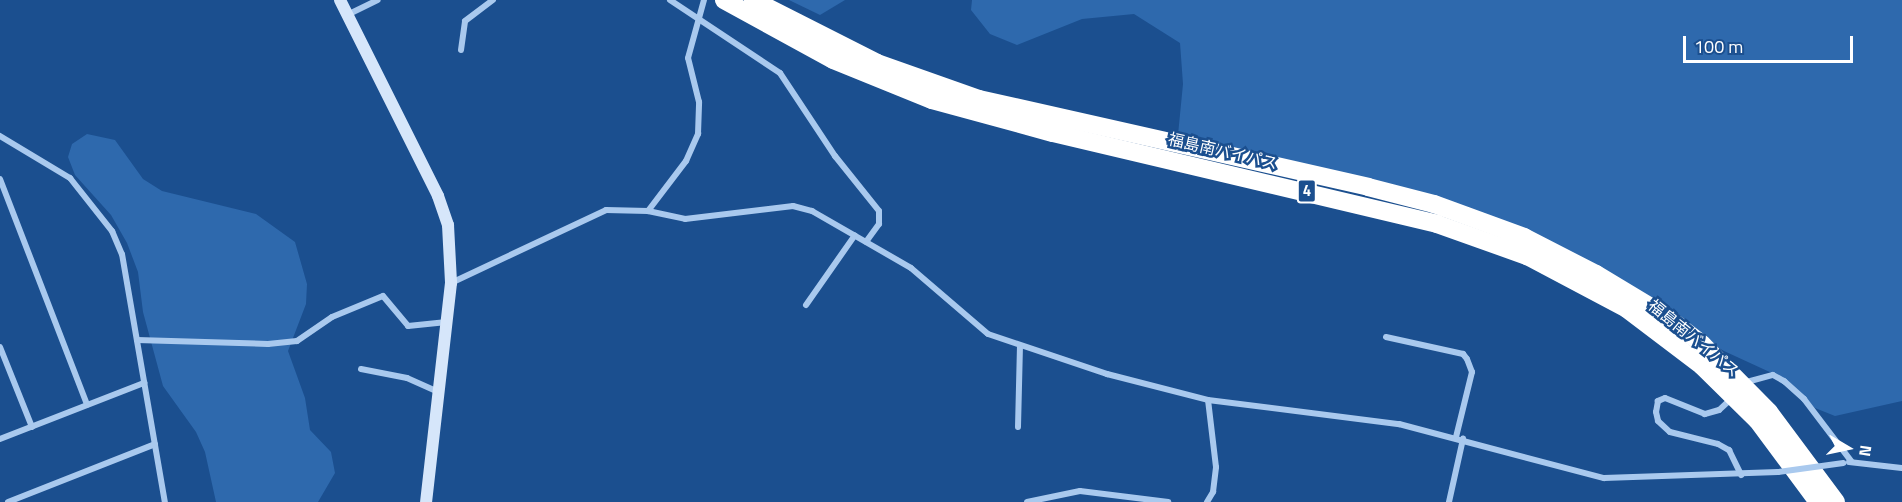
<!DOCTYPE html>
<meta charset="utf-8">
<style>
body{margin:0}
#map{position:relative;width:1902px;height:502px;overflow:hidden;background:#1b4f8f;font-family:"Titillium Web","Noto Sans JP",sans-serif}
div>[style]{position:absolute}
.green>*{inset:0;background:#2e69ad}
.street>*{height:6px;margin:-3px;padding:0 3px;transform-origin:3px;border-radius:3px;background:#a9c9ee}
.secondary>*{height:12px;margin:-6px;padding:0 6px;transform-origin:6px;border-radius:6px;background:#d6e6fa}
.highway>*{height:18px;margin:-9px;padding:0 9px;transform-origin:9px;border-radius:9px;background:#fff}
.street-bridge>*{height:6px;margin:-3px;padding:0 3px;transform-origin:3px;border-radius:3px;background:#a9c9ee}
span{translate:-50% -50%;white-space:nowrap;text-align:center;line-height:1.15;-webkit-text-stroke:5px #1b4f8f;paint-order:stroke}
.shield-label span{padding:2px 4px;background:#1b4f8f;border:2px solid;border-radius:4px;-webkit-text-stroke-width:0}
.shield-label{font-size:15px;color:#fff;font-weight:700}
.street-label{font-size:16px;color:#fff}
.north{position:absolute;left:1818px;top:418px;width:60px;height:60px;-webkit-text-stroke:4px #1b4f8f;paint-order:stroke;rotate:99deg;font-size:16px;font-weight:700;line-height:24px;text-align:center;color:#fff}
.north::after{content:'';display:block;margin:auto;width:21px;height:27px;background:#fff;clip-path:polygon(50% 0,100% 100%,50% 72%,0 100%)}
.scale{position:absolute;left:1683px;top:36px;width:170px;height:27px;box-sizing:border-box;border:3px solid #fff;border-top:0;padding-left:8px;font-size:18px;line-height:21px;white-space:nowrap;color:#fff;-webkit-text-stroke:4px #1b4f8f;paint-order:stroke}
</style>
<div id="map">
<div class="green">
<i style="clip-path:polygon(789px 0,845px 0,820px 15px)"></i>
<i style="clip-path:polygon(972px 0,1902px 0,1902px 401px,1835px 416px,1815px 408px,1785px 379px,1724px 351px,1597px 276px,1489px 221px,1177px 145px,1183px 84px,1180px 43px,1134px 14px,1082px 19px,1017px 45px,990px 34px,971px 10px)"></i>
<i style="clip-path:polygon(87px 134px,115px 140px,143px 179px,162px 191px,256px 214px,295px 242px,307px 284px,306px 304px,288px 351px,305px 398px,310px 430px,331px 452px,335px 473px,318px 502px,216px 502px,205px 452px,196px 432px,163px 386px,143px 312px,138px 272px,127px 243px,111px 215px,75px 175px,68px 157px,72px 144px)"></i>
</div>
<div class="street">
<i style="left:670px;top:0;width:132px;rotate:33.6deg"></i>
<i style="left:780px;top:73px;width:100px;rotate:56.5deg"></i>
<i style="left:835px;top:156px;width:70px;rotate:51.3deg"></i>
<i style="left:879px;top:211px;width:13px;rotate:90deg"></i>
<i style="left:879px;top:224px;width:22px;rotate:126deg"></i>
<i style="left:347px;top:15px;width:34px;rotate:-26deg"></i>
<i style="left:461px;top:50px;width:29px;rotate:-82deg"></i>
<i style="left:465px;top:21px;width:35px;rotate:-37deg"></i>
<i style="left:0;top:136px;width:82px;rotate:31deg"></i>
<i style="left:70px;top:178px;width:68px;rotate:51.6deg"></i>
<i style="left:112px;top:231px;width:25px;rotate:67deg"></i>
<i style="left:122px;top:254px;width:252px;rotate:80.2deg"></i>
<i style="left:0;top:179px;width:242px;rotate:68.9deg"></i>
<i style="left:648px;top:211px;width:63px;rotate:-52.8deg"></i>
<i style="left:686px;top:161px;width:30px;rotate:-66deg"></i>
<i style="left:698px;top:134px;width:32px;rotate:-88deg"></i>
<i style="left:699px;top:102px;width:45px;rotate:-104deg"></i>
<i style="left:688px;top:58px;width:60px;rotate:-74.6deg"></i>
<i style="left:451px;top:283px;width:171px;rotate:-25.2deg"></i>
<i style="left:606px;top:210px;width:42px;rotate:1.4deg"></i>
<i style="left:648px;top:211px;width:38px;rotate:12deg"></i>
<i style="left:685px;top:219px;width:109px;rotate:-6.9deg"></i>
<i style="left:793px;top:206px;width:20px;rotate:15deg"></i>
<i style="left:812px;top:211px;width:114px;rotate:29.9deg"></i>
<i style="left:911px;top:268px;width:101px;rotate:40.6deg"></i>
<i style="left:988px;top:334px;width:126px;rotate:18.6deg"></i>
<i style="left:1107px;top:374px;width:104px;rotate:14.4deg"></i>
<i style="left:806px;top:305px;width:85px;rotate:-55deg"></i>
<i style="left:1386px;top:337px;width:79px;rotate:12.4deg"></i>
<i style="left:1463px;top:354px;width:6px;rotate:51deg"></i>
<i style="left:1467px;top:359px;width:14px;rotate:69deg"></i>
<i style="left:1472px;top:372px;width:67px;rotate:103.8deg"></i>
<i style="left:137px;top:340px;width:131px;rotate:1.7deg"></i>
<i style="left:268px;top:344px;width:29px;rotate:-6deg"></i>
<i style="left:297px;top:341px;width:42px;rotate:-34.4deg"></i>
<i style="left:332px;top:317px;width:55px;rotate:-22.4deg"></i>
<i style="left:383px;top:296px;width:39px;rotate:50deg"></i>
<i style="left:408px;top:326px;width:39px;rotate:-6deg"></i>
<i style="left:0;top:347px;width:86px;rotate:68.2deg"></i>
<i style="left:361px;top:369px;width:47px;rotate:11.1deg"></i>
<i style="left:407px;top:378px;width:35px;rotate:24deg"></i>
<i style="left:1743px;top:383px;width:31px;rotate:-15deg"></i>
<i style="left:1773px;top:375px;width:13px;rotate:29deg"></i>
<i style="left:1784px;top:381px;width:27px;rotate:42deg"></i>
<i style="left:1804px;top:399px;width:78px;rotate:52.8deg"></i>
<i style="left:1731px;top:399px;width:16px;rotate:137deg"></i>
<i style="left:1719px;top:410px;width:15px;rotate:164deg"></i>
<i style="left:1705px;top:414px;width:43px;rotate:-158.2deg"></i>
<i style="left:1665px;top:398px;width:8px;rotate:157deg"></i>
<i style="left:1658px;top:401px;width:11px;rotate:100deg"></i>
<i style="left:1656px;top:412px;width:9px;rotate:77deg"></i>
<i style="left:1658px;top:421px;width:16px;rotate:43deg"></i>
<i style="left:1670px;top:432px;width:49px;rotate:14deg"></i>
<i style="left:1718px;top:444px;width:13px;rotate:29deg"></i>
<i style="left:1729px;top:450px;width:28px;rotate:64deg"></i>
<i style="left:1018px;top:427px;width:80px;rotate:-88.6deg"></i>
<i style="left:0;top:439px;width:155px;rotate:-21.3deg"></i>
<i style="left:1849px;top:462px;width:53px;rotate:6.5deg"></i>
<i style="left:8px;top:502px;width:158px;rotate:-21.5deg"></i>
<i style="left:1027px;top:502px;width:54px;rotate:-11.7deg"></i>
<i style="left:1080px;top:491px;width:89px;rotate:7.1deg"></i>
<i style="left:1207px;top:502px;width:12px;rotate:-59deg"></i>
<i style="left:1213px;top:492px;width:25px;rotate:-83deg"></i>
<i style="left:1216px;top:467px;width:67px;rotate:-96.8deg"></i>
<i style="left:1208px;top:400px;width:193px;rotate:7.2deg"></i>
<i style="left:1399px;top:424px;width:212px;rotate:14.8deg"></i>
<i style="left:1604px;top:478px;width:174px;rotate:-2deg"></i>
<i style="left:1449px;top:502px;width:65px;rotate:-77.5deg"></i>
</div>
<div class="secondary">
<i style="left:340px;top:0;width:219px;rotate:63.4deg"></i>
<i style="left:438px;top:196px;width:31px;rotate:71deg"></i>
<i style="left:448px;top:225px;width:58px;rotate:87deg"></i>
<i style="left:451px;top:283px;width:220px;rotate:96.5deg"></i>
</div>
<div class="highway">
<i style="left:724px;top:0;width:124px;rotate:28.8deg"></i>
<i style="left:833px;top:60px;width:107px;rotate:22deg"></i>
<i style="left:932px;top:100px;width:125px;rotate:15.3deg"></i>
<i style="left:1053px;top:133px;width:395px;rotate:13.3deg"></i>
<i style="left:1437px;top:224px;width:96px;rotate:19.6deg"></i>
<i style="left:1527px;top:256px;width:113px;rotate:27.9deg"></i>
<i style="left:1627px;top:309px;width:94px;rotate:37.2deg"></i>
<i style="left:1702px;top:366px;width:77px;rotate:44.5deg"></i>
<i style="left:1757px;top:420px;width:102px;rotate:53.4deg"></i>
<i style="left:753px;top:0;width:139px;rotate:26.9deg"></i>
<i style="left:877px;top:63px;width:108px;rotate:19.4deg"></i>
<i style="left:979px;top:99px;width:399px;rotate:12.7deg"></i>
<i style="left:1368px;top:187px;width:68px;rotate:14.4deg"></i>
<i style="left:1434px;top:204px;width:96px;rotate:20.1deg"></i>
<i style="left:1524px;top:237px;width:81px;rotate:27.2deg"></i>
<i style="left:1596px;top:274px;width:79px;rotate:31.1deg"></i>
<i style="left:1664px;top:315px;width:48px;rotate:37.3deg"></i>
<i style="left:1702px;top:344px;width:95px;rotate:45.4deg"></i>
<i style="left:1769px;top:412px;width:112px;rotate:53.3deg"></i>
</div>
<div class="street-bridge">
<i style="left:1778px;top:472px;width:66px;rotate:-7.9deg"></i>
</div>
<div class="shield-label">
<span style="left:1307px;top:191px">4</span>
</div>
<div class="street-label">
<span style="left:1223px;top:151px;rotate:13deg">福島南バイパス</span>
<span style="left:1694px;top:338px;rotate:39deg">福島南バイパス</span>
</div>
<div class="north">N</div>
<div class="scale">100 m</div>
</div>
